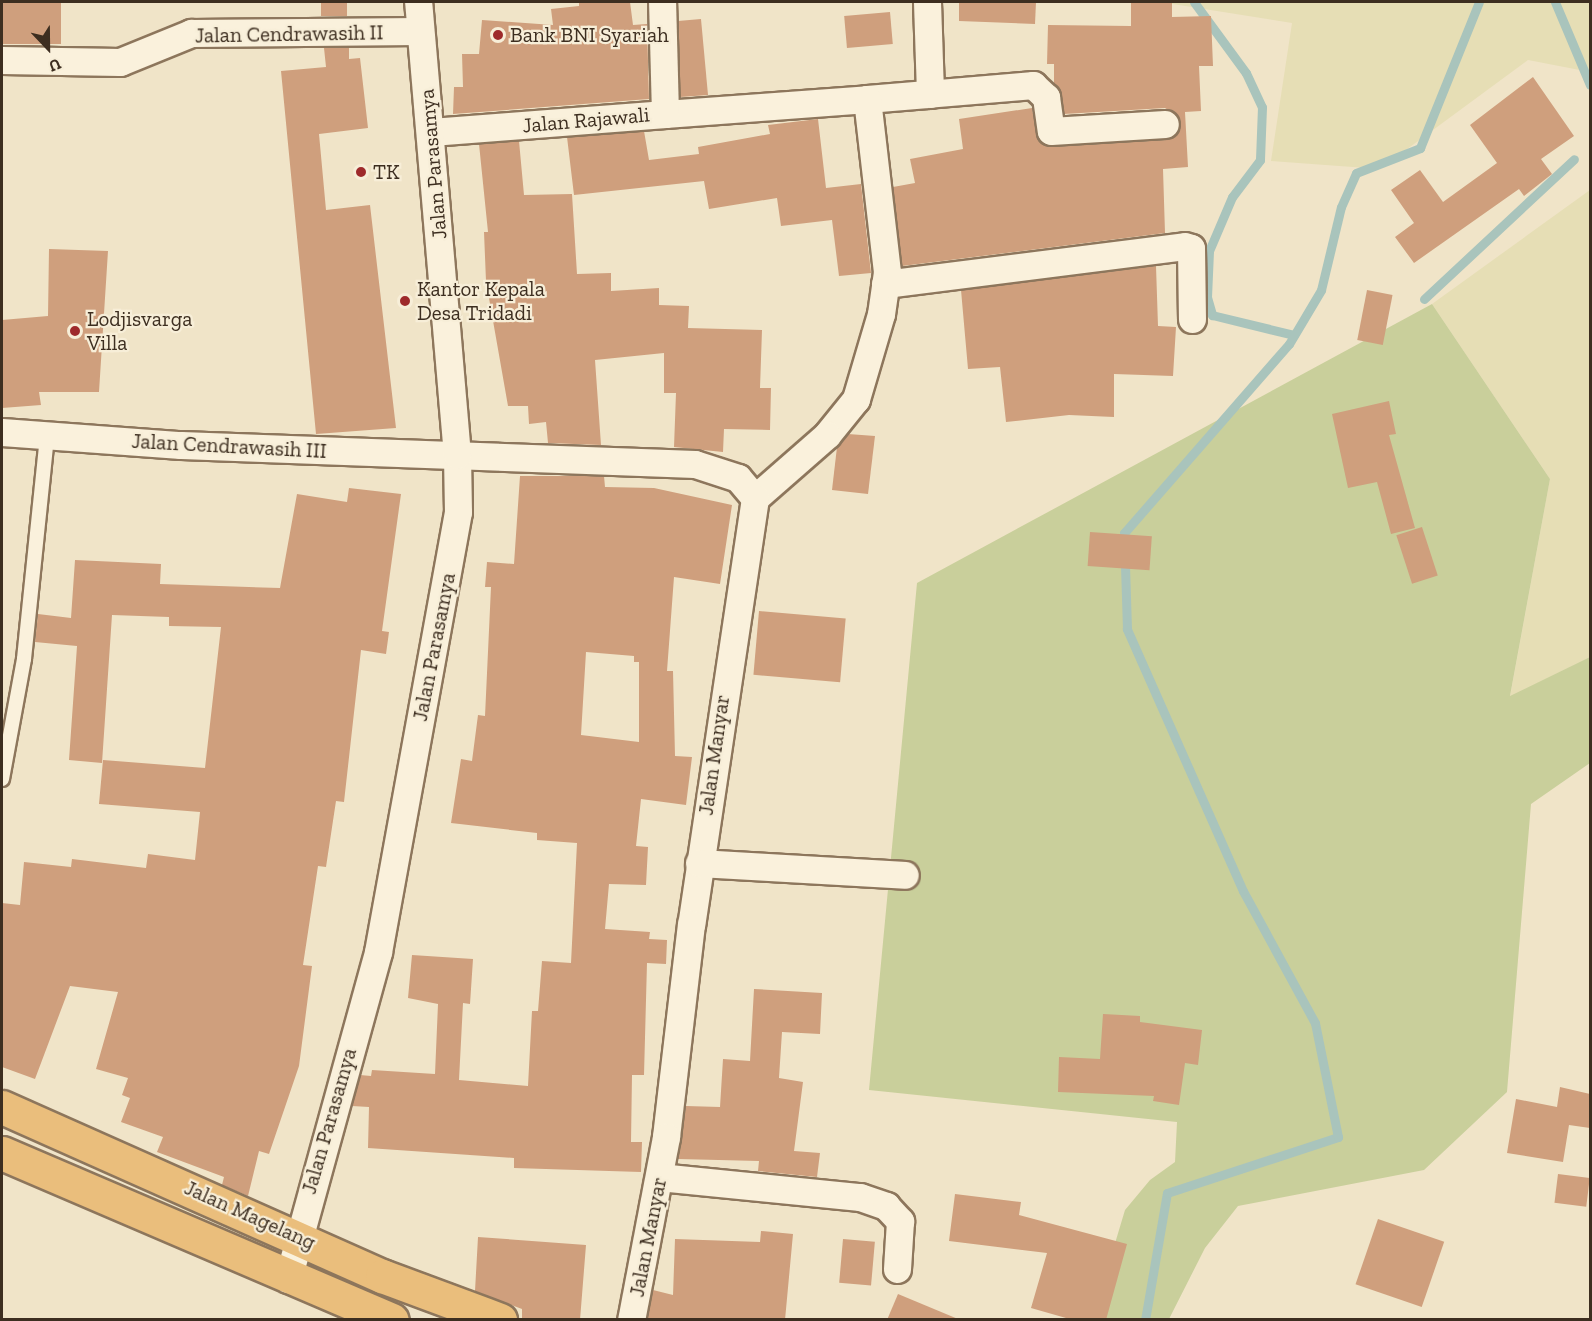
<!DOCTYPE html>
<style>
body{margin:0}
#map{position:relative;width:1592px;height:1321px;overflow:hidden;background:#f0e4c8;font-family:"Zilla Slab",serif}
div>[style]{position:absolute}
.farmland>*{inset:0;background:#e6deb5}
.green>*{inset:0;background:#c9cf9b}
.stream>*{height:9px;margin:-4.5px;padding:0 4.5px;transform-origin:4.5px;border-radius:4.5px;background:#a9c4bc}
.building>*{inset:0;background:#cf9f7d;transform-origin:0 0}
.roads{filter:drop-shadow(2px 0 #8d765c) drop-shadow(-2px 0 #8d765c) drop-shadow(0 2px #8d765c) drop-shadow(0 -2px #8d765c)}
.service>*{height:14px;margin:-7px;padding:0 7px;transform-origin:7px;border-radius:7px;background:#faf1dc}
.minor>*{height:27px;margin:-13.5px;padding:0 13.5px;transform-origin:13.5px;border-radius:13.5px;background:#faf1dc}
.trunk>*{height:33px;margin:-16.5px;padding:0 16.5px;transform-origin:16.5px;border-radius:16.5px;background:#eabe7c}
.dots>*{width:16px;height:16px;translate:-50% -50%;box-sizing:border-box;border:3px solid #f7eed8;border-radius:50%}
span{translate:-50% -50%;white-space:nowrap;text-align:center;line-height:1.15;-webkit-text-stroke:4.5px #f7eed8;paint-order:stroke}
.street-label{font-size:21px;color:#3d2e20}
.poi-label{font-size:21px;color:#3d2e20}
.left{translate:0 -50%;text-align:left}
.frame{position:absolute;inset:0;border:3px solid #3d2e20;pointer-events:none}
.north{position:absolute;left:18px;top:18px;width:60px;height:60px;-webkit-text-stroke:4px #f7eed8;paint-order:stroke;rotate:158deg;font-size:16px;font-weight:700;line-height:24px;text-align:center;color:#3d2e20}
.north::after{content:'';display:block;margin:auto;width:21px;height:27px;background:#3d2e20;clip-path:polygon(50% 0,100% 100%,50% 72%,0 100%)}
</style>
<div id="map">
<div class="farmland">
<i style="clip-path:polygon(1160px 2px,1590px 2px,1590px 72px,1528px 60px,1380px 169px,1271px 161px,1292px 23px)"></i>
<i style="clip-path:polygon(1590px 190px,1590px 657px,1510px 697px,1550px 479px,1432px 304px)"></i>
</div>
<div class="green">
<i style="clip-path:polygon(1432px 304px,1550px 479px,1510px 696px,1590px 657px,1590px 763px,1531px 804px,1507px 1092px,1424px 1170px,1238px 1206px,1205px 1248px,1169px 1319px,1092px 1320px,1125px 1210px,1150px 1180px,1175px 1162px,1177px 1122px,869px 1090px,917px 583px)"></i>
</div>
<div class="stream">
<i style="left:1194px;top:2px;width:88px;rotate:53.8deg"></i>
<i style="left:1246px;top:73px;width:38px;rotate:65deg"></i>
<i style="left:1262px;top:107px;width:53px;rotate:92.2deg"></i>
<i style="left:1260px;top:160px;width:46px;rotate:127.1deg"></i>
<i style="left:1232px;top:197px;width:59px;rotate:113.1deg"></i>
<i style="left:1209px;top:251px;width:46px;rotate:92.5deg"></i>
<i style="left:1207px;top:297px;width:19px;rotate:74deg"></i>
<i style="left:1212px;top:315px;width:84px;rotate:13.7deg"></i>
<i style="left:1555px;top:2px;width:90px;rotate:67.1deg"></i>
<i style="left:1424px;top:299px;width:205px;rotate:-43deg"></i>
<i style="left:1145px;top:1320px;width:129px;rotate:-80.2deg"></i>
<i style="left:1167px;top:1193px;width:180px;rotate:-18.1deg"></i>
<i style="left:1338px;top:1137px;width:116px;rotate:-101.4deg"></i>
<i style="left:1315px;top:1023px;width:150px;rotate:-118.6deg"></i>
<i style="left:1243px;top:891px;width:287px;rotate:-113.9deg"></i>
<i style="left:1127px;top:629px;width:96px;rotate:-91.8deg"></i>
<i style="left:1124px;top:533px;width:251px;rotate:-48.9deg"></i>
<i style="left:1289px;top:344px;width:63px;rotate:-59.3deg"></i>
<i style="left:1321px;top:290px;width:85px;rotate:-76.5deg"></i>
<i style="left:1341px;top:207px;width:37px;rotate:-66deg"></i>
<i style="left:1356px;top:173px;width:69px;rotate:-21.3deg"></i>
<i style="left:1420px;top:148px;width:157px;rotate:-68deg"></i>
</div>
<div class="building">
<i style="left:2px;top:2px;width:59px;height:42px"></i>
<i style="left:321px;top:2px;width:26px;height:14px"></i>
<i style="clip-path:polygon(579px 2px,630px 2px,633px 25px,647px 24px,649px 99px,453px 114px,454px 87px,463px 87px,462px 54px,479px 54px,482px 20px,553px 25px,551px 9px,579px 6px)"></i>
<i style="clip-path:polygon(959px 2px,1036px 2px,1035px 24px,959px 21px)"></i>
<i style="clip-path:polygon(1131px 2px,1172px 2px,1172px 17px,1211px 16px,1213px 66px,1199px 66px,1201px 111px,1185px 112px,1188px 167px,1163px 169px,1165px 233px,902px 266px,893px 187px,915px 183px,910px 159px,963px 149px,959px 119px,1032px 108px,1038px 140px,1051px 147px,1166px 140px,1179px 132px,1178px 116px,1165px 108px,1064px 114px,1054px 83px,1054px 64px,1047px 64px,1048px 25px,1131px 26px)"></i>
<i style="left:890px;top:12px;width:32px;height:46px;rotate:85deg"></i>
<i style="clip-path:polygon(701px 19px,708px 95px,680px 97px,678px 21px)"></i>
<i style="clip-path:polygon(349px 47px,349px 59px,360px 58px,368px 128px,319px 134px,326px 210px,370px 205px,396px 428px,316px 434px,281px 71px,326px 67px,324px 48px)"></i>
<i style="clip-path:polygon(1533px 77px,1574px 136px,1541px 159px,1552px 174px,1524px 196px,1519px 189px,1414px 263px,1395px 237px,1414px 223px,1391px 190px,1420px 170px,1443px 202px,1497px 163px,1470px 125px)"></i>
<i style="clip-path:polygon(818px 119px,826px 188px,861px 184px,871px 273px,839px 276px,832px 220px,781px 226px,777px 198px,709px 209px,704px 181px,574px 195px,567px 137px,644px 131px,649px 160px,699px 154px,698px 147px,770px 134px,768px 125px)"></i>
<i style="clip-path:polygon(519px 141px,524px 195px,572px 194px,577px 274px,611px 273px,611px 291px,659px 288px,659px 305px,689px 306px,688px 328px,762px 330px,760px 388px,771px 388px,770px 430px,724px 429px,723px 452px,674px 447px,676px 393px,664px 393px,664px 353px,595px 360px,601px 445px,548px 443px,546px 422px,529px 424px,528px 406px,508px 406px,486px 281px,484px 232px,488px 232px,479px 144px)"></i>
<i style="clip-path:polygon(49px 249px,108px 251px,99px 392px,39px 392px,41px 405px,2px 408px,2px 320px,48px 316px)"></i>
<i style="clip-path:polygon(1156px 266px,1158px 326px,1176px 327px,1173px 376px,1114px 374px,1114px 417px,1069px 415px,1006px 422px,1000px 367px,968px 369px,961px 290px)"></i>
<i style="left:1367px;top:290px;width:26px;height:51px;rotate:11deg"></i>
<i style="clip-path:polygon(1389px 401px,1396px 434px,1389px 435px,1415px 528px,1391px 534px,1377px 482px,1348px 488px,1332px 414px)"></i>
<i style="clip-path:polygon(848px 434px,875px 436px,868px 494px,832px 490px,837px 447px)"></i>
<i style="clip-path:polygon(evenodd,520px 476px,604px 476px,605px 487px,654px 488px,732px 505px,720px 584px,674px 577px,667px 671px,673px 671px,675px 756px,692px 757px,686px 805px,641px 799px,636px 846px,648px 847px,646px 885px,609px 884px,605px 929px,650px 932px,649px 939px,667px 940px,666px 964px,647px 963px,644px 1075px,632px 1075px,631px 1142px,642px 1142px,641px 1172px,514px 1168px,514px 1158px,368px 1148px,369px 1107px,352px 1106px,360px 1075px,371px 1076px,372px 1070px,435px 1074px,438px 1004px,408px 998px,412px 955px,473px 959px,470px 1004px,463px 1003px,459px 1080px,528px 1086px,532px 1011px,538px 1011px,542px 961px,571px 963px,577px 843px,537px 840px,537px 833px,451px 823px,461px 759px,472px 761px,478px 715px,485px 716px,491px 587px,485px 587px,487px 562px,514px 564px,520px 476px,586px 652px,634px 656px,634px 662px,639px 662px,639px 742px,581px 735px,586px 652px)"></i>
<i style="clip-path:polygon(349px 488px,401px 494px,382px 631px,389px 632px,386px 654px,361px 650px,344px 802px,336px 801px,326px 867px,318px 866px,303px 965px,312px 966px,299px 1066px,269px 1154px,259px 1151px,248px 1196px,222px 1185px,224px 1177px,157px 1152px,163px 1137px,121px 1122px,130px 1098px,122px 1095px,128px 1078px,96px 1069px,118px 992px,70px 986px,35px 1079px,2px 1067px,2px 903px,20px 905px,24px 862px,71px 867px,72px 859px,146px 868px,148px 854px,195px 860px,200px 812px,99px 804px,103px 760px,205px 768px,221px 627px,169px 626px,169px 617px,112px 615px,102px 763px,69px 760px,77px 646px,35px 642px,38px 614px,71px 618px,75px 560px,161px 564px,160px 584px,280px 588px,297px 494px,347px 502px)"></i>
<i style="left:1422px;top:527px;width:51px;height:27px;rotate:72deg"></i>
<i style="left:1090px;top:532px;width:62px;height:34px;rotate:4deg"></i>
<i style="left:759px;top:611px;width:87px;height:64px;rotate:5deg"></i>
<i style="clip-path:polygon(754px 989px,822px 993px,820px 1034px,782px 1032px,779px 1078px,803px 1082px,794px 1151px,820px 1153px,817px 1177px,758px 1171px,759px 1161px,678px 1159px,686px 1106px,720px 1107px,723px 1059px,750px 1061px)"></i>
<i style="clip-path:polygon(1103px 1014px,1140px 1016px,1140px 1022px,1202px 1030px,1198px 1065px,1185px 1063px,1179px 1105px,1153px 1101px,1154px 1096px,1058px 1092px,1059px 1057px,1100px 1059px)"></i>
<i style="clip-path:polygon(1560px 1087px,1590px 1094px,1590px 1128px,1569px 1125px,1563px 1162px,1507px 1153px,1516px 1099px,1557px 1107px)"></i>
<i style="left:1558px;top:1174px;width:32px;height:29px;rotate:7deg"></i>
<i style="clip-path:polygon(955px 1194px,1021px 1202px,1019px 1215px,1127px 1244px,1106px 1320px,1073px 1320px,1031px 1308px,1047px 1253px,949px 1241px)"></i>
<i style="left:1378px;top:1219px;width:70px;height:69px;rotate:19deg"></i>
<i style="clip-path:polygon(761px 1231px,793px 1234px,785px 1320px,647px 1320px,653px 1290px,673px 1295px,675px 1239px,760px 1242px)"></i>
<i style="clip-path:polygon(478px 1237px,586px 1245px,580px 1320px,522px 1319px,522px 1309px,475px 1291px)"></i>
<i style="left:843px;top:1239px;width:32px;height:44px;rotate:5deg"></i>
<i style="clip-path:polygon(898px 1294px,958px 1319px,958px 1320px,887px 1320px)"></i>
</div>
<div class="roads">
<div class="service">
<i style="left:2px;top:779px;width:122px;rotate:-79.6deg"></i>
<i style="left:24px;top:659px;width:225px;rotate:-84.1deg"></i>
</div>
<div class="minor">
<i style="left:927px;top:2px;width:92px;rotate:88.1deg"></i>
<i style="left:2px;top:60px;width:118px;rotate:1deg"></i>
<i style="left:120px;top:62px;width:77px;rotate:-22.2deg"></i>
<i style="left:191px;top:33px;width:229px;rotate:-0.5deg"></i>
<i style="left:867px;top:99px;width:167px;rotate:-4.8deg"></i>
<i style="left:1033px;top:85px;width:18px;rotate:43deg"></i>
<i style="left:1046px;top:97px;width:34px;rotate:82deg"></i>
<i style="left:1051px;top:131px;width:114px;rotate:-3.5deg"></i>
<i style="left:665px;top:114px;width:203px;rotate:-4.2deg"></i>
<i style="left:867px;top:99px;width:174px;rotate:83.4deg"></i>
<i style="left:887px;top:272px;width:42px;rotate:98.1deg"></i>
<i style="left:881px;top:314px;width:89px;rotate:106.4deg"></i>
<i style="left:856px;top:399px;width:46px;rotate:128.9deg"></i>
<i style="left:827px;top:435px;width:96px;rotate:138.8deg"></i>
<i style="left:431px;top:132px;width:235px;rotate:-4.4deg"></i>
<i style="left:665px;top:114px;width:112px;rotate:-91.5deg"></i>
<i style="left:885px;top:284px;width:302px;rotate:-7.2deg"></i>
<i style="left:1185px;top:246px;width:6px;rotate:18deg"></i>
<i style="left:1191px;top:248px;width:71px;rotate:89.2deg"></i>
<i style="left:2px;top:432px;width:179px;rotate:4.2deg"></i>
<i style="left:181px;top:445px;width:514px;rotate:2.12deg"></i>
<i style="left:695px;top:464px;width:45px;rotate:18deg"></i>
<i style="left:738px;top:478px;width:26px;rotate:50deg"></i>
<i style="left:755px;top:498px;width:431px;rotate:98.5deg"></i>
<i style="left:691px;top:924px;width:214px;rotate:96.7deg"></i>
<i style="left:666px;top:1137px;width:186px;rotate:100.8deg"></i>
<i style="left:699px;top:863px;width:206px;rotate:3.3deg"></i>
<i style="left:659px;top:1177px;width:202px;rotate:5.7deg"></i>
<i style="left:860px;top:1197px;width:28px;rotate:19deg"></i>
<i style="left:886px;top:1206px;width:21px;rotate:47deg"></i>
<i style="left:900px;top:1221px;width:48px;rotate:93.6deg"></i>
<i style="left:288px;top:1279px;width:339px;rotate:-74.6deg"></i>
<i style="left:378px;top:952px;width:447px;rotate:-79.7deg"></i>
<i style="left:458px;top:512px;width:57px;rotate:-91deg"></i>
<i style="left:457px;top:455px;width:455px;rotate:-94.9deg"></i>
</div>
<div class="trunk">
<i style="left:2px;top:1107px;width:416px;rotate:24deg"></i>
<i style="left:382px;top:1276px;width:126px;rotate:20.4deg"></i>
<i style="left:2px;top:1153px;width:424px;rotate:23.2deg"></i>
</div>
</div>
<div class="dots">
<i style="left:498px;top:35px;background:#9e2a2b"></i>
<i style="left:361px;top:172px;background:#9e2a2b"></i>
<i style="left:405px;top:301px;background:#9e2a2b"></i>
<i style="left:75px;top:331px;background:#9e2a2b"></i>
</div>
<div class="street-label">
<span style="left:289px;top:34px;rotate:-1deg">Jalan Cendrawasih II</span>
<span style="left:586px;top:120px;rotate:-5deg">Jalan Rajawali</span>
<span style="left:433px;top:164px;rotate:-95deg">Jalan Parasamya</span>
<span style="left:229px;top:446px;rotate:3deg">Jalan Cendrawasih III</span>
<span style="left:434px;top:647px;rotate:-79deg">Jalan Parasamya</span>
<span style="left:714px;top:755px;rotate:-82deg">Jalan Manyar</span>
<span style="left:329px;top:1121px;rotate:-74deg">Jalan Parasamya</span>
<span style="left:250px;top:1215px;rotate:24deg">Jalan Magelang</span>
<span style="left:648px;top:1237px;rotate:-79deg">Jalan Manyar</span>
</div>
<div class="poi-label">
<span class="left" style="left:510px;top:35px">Bank BNI Syariah</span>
<span class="left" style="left:373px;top:172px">TK</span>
<span class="left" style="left:417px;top:301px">Kantor Kepala<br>Desa Tridadi</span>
<span class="left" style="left:87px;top:331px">Lodjisvarga<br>Villa</span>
</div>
<div class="frame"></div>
<div class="north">U</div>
</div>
